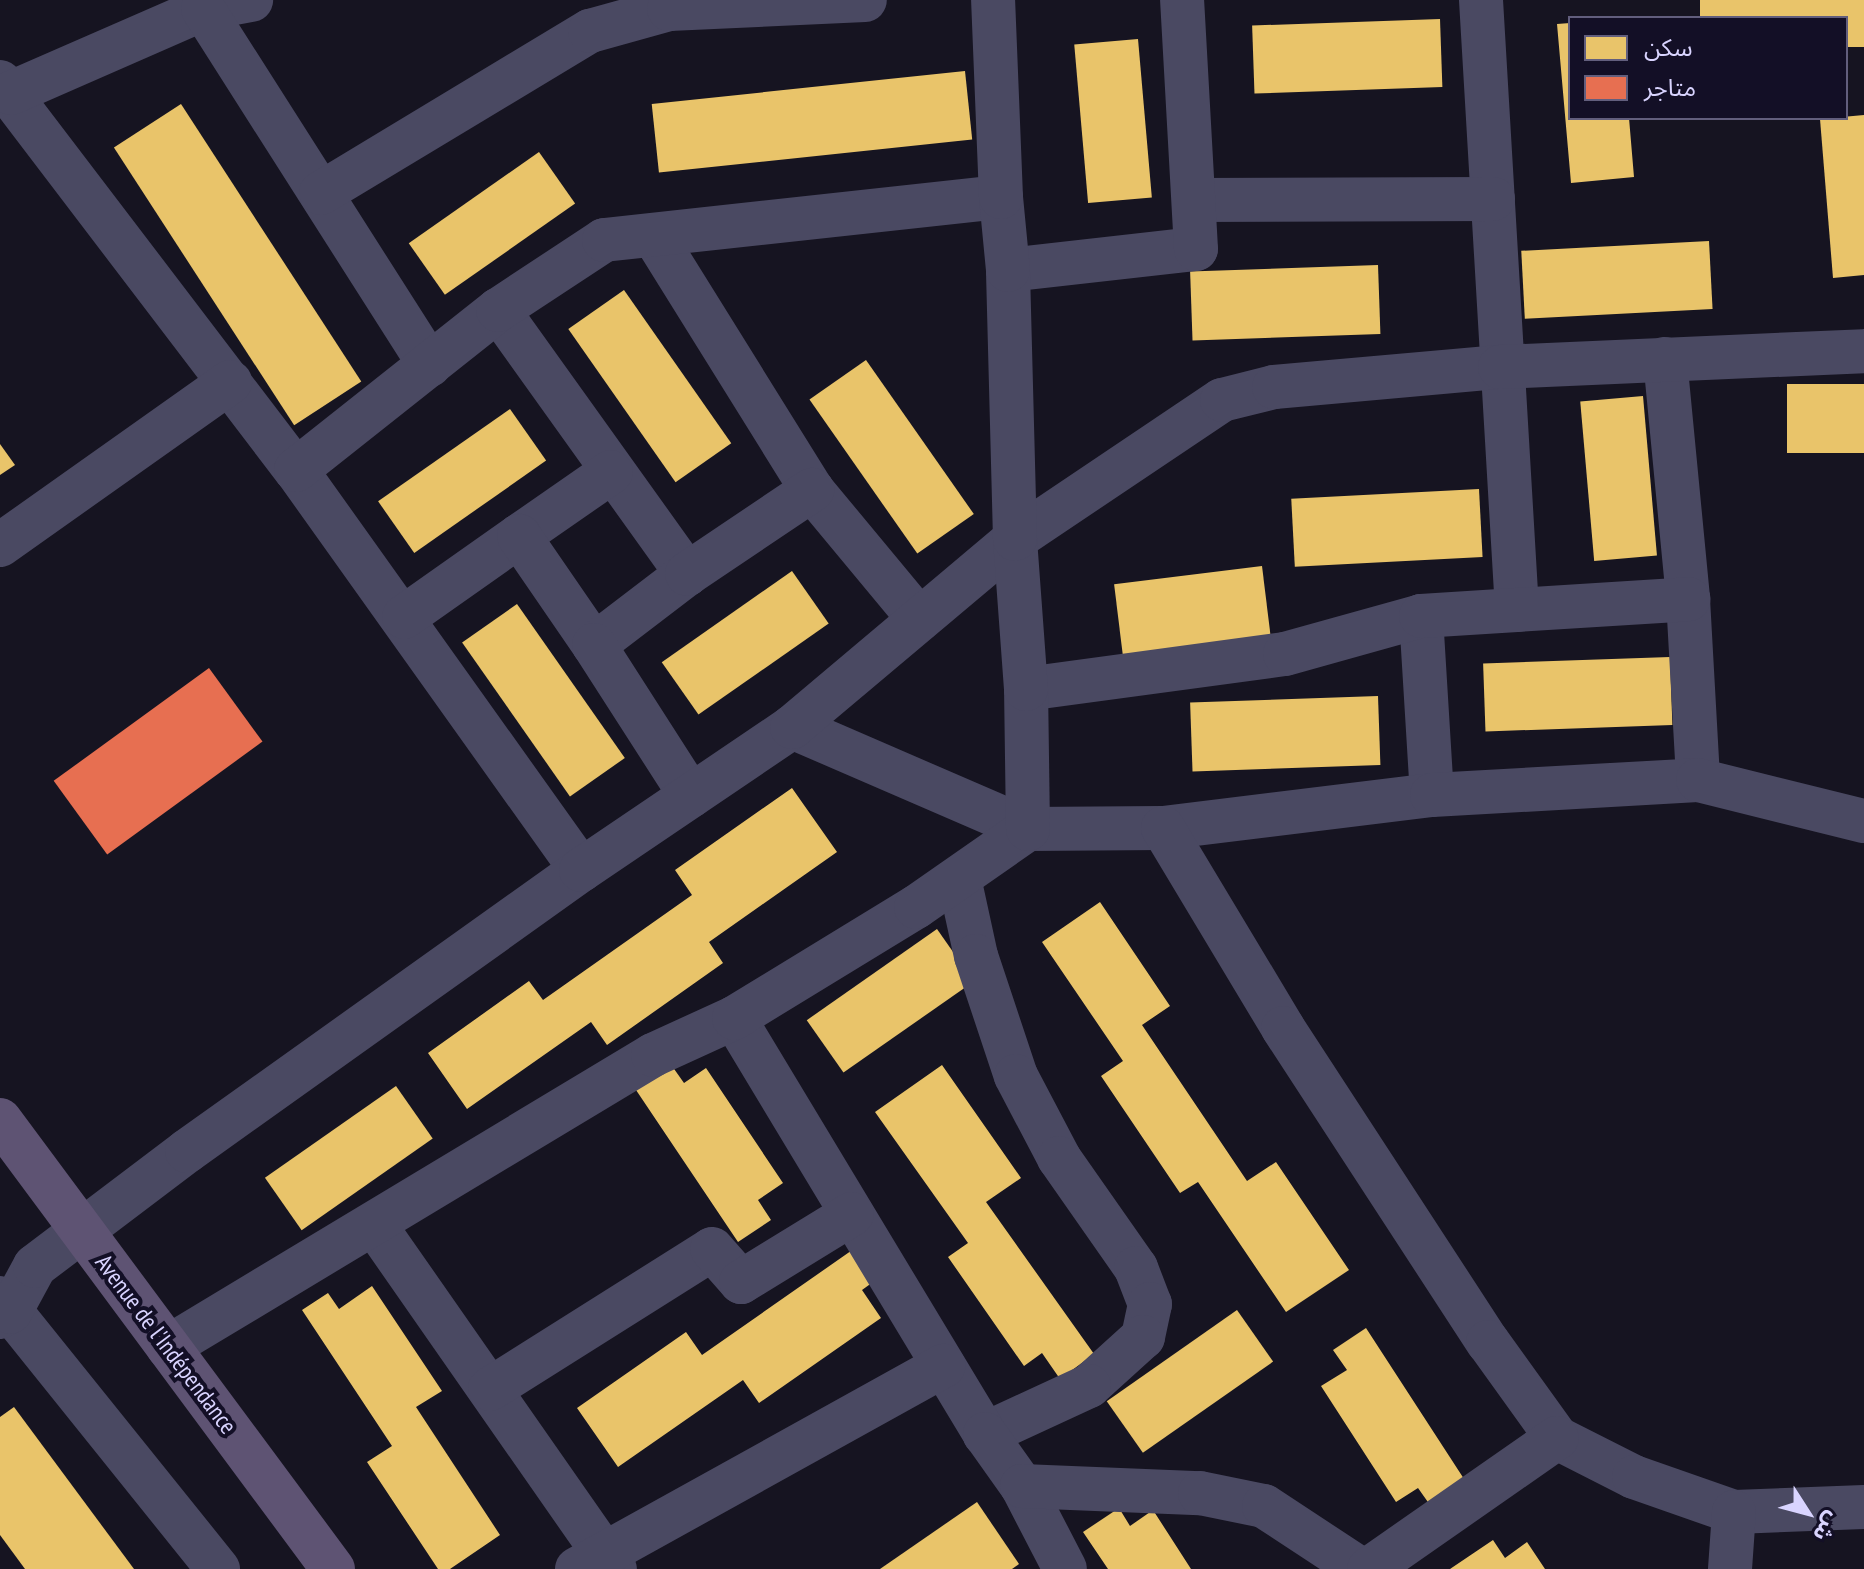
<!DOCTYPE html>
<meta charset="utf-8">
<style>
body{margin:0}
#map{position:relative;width:1864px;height:1569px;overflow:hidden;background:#161421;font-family:"PT Sans Narrow","Noto Sans Arabic",sans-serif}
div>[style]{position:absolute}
.homes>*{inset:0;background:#e9c46a;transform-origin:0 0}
.shops>*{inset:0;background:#e76f51;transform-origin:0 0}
.minor>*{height:44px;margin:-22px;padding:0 22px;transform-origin:22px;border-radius:22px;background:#4a4962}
.major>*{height:44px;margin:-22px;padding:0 22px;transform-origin:22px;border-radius:22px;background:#5e5373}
span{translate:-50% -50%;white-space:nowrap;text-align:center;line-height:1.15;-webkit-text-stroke:8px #130f26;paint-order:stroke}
.street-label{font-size:24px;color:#d9d4ff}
.legend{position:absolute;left:1568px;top:16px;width:280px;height:104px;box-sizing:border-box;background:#130f26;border:2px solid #625e7d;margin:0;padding:10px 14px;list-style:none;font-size:24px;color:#d9d4ff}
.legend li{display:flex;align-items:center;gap:16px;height:40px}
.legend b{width:40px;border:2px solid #625e7d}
.north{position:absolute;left:1768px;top:1473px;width:80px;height:80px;-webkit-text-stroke:6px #130f26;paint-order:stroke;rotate:126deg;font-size:22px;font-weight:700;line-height:32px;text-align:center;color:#d9d4ff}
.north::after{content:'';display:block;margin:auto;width:28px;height:36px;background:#d9d4ff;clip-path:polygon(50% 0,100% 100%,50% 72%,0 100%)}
</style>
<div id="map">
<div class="homes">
<i style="clip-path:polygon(1700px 0,1864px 0,1864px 47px,1846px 47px,1846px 18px,1700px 18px)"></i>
<i style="left:1440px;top:19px;width:68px;height:188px;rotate:88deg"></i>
<i style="clip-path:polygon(1570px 23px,1570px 118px,1629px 118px,1634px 177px,1571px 183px,1557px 24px)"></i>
<i style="left:1138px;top:39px;width:159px;height:64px;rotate:85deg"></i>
<i style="left:965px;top:71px;width:69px;height:315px;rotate:84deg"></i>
<i style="left:181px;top:104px;width:331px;height:80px;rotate:57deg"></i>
<i style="clip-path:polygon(1864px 115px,1864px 275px,1833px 278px,1820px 119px)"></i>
<i style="left:539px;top:152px;width:63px;height:159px;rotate:55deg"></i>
<i style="left:1709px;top:241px;width:68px;height:188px;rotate:87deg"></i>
<i style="left:1378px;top:265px;width:69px;height:188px;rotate:88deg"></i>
<i style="left:624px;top:290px;width:187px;height:68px;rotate:55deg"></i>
<i style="left:866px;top:360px;width:188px;height:69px;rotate:55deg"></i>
<i style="left:1864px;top:384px;width:69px;height:77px;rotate:90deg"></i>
<i style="left:1643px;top:396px;width:160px;height:63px;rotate:85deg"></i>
<i style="left:510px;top:409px;width:63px;height:161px;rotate:55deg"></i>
<i style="clip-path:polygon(0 444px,15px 465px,0 475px)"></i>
<i style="left:1479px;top:489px;width:68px;height:188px;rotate:87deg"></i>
<i style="left:1262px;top:566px;width:71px;height:149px;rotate:83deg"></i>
<i style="left:792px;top:571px;width:64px;height:159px;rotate:55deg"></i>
<i style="left:517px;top:604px;width:188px;height:67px;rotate:55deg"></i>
<i style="left:1670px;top:657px;width:68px;height:187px;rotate:88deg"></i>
<i style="left:1378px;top:696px;width:69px;height:188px;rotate:88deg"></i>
<i style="clip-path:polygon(792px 788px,837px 852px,709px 942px,723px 963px,607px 1045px,591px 1022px,467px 1109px,428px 1053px,529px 981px,543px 1000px,692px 895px,675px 870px)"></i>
<i style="clip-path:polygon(1100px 902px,1170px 1006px,1142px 1025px,1247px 1181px,1276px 1162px,1349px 1270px,1286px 1312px,1198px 1182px,1180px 1193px,1101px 1076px,1123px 1061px,1042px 942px)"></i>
<i style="left:937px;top:929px;width:64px;height:159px;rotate:55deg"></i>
<i style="clip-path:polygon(942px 1065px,1021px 1178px,986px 1202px,1094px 1354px,1060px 1379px,1042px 1353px,1024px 1366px,948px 1257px,968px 1243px,875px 1112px)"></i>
<i style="clip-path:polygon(672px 1066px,684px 1083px,706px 1068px,783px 1183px,758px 1200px,771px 1220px,738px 1242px,636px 1090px)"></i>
<i style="left:396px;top:1086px;width:64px;height:160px;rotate:55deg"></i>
<i style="clip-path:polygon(858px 1246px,880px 1277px,862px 1290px,881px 1318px,759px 1403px,743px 1380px,618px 1467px,577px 1408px,686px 1332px,702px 1355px)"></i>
<i style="clip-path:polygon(372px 1286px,442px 1391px,416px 1407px,500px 1535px,450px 1569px,438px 1569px,367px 1462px,392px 1446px,302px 1310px,328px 1293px,339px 1309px)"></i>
<i style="left:1237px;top:1310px;width:63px;height:159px;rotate:55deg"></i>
<i style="clip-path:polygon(1366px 1328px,1466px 1482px,1430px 1505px,1418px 1488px,1396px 1502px,1321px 1386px,1347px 1370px,1333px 1350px)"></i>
<i style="clip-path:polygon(14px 1407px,134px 1569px,25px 1569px,0 1535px,0 1417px)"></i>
<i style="clip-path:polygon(977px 1502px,1019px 1564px,1012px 1569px,880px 1569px)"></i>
<i style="clip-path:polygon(1119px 1508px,1130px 1526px,1153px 1510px,1191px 1569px,1108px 1569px,1083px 1532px)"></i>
<i style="clip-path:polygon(1493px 1540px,1505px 1558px,1527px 1542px,1545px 1569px,1450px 1569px)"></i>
</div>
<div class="shops">
<i style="left:209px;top:668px;width:91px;height:192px;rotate:54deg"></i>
</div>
<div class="minor">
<i style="left:1481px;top:0;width:611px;rotate:86.62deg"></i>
<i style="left:203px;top:9px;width:49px;rotate:-10.6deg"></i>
<i style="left:0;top:82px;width:488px;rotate:52.7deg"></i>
<i style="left:296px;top:470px;width:491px;rotate:54.5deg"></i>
<i style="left:11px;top:93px;width:210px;rotate:-23.6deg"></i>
<i style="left:203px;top:9px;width:422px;rotate:57.5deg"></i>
<i style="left:321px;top:193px;width:314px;rotate:-31.1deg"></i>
<i style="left:590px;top:31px;width:82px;rotate:-15.6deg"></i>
<i style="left:669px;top:9px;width:196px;rotate:-2.6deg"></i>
<i style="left:1194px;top:200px;width:299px;rotate:-0.2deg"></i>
<i style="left:654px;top:236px;width:299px;rotate:58.1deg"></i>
<i style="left:812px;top:490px;width:168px;rotate:50.3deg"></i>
<i style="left:1008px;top:270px;width:189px;rotate:-6.4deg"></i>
<i style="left:1196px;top:249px;width:249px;rotate:-93.2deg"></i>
<i style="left:498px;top:310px;width:325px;rotate:54.4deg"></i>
<i style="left:1665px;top:359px;width:241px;rotate:84.5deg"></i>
<i style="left:1688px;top:599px;width:181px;rotate:86.8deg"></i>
<i style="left:296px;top:470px;width:258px;rotate:-38.4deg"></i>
<i style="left:498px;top:310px;width:127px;rotate:-33.4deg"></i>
<i style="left:604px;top:240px;width:399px;rotate:-6.2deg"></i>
<i style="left:519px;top:536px;width:112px;rotate:-34.8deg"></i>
<i style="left:0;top:545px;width:282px;rotate:-35.3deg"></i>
<i style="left:1421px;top:616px;width:179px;rotate:86.5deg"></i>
<i style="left:404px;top:617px;width:141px;rotate:-35.2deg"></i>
<i style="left:519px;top:536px;width:132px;rotate:55.5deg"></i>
<i style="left:594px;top:645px;width:117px;rotate:-37.4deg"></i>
<i style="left:687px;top:574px;width:151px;rotate:-33.9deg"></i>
<i style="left:594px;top:645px;width:179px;rotate:57.3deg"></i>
<i style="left:1026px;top:689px;width:261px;rotate:-7.7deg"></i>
<i style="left:1285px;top:654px;width:141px;rotate:-15.6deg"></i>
<i style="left:1421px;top:616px;width:268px;rotate:-3.6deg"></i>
<i style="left:792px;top:727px;width:257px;rotate:23.4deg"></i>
<i style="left:1028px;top:829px;width:135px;rotate:-0.4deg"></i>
<i style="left:1163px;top:828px;width:271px;rotate:-7deg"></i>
<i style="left:1432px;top:795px;width:266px;rotate:-3.2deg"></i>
<i style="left:1698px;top:780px;width:171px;rotate:13.9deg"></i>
<i style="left:1163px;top:828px;width:233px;rotate:59deg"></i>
<i style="left:1283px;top:1028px;width:375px;rotate:56.9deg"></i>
<i style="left:1488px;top:1342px;width:118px;rotate:54.3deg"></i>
<i style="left:1557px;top:1438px;width:86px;rotate:26.9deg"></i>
<i style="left:1634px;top:1477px;width:106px;rotate:19.3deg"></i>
<i style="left:1734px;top:1512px;width:130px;rotate:-2.2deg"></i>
<i style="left:959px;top:878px;width:80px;rotate:77.7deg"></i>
<i style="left:976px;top:956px;width:126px;rotate:71.6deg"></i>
<i style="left:1016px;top:1076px;width:93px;rotate:62.3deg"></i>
<i style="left:1059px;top:1158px;width:134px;rotate:55deg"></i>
<i style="left:1136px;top:1268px;width:39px;rotate:69deg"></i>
<i style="left:1150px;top:1304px;width:34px;rotate:102deg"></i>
<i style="left:1143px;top:1337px;width:73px;rotate:137.8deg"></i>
<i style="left:1089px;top:1386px;width:115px;rotate:155.2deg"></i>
<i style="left:734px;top:1018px;width:486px;rotate:58.9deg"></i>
<i style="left:985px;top:1434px;width:64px;rotate:54.6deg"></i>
<i style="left:1022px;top:1486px;width:93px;rotate:62.6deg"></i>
<i style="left:374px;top:1224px;width:421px;rotate:55.1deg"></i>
<i style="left:0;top:1298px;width:348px;rotate:51.2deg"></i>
<i style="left:0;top:1317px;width:11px;rotate:-27deg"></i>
<i style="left:10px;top:1312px;width:52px;rotate:-61.5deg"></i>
<i style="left:35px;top:1266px;width:191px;rotate:-37.1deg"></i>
<i style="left:187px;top:1151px;width:484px;rotate:-35.5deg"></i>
<i style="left:581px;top:870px;width:255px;rotate:-34.1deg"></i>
<i style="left:792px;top:727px;width:292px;rotate:-40.1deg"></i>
<i style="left:1015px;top:539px;width:249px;rotate:-33.9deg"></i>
<i style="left:1222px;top:400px;width:54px;rotate:-14deg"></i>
<i style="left:1274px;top:387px;width:227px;rotate:-5.1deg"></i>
<i style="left:1500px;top:367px;width:364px;rotate:-2.5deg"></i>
<i style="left:168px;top:1347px;width:566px;rotate:-31.05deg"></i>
<i style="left:653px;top:1055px;width:89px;rotate:-24.6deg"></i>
<i style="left:734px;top:1018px;width:213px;rotate:-31.4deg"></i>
<i style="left:916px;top:907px;width:136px;rotate:-34.9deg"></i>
<i style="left:1028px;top:829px;width:140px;rotate:-90.8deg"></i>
<i style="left:1026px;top:689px;width:150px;rotate:-94.2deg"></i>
<i style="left:1015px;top:539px;width:269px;rotate:-91.5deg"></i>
<i style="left:1008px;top:270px;width:73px;rotate:-95.5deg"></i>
<i style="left:1001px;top:197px;width:197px;rotate:-92.3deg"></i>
<i style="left:490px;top:1389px;width:262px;rotate:-32.2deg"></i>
<i style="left:712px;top:1249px;width:44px;rotate:48.7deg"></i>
<i style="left:741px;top:1282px;width:130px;rotate:-31.5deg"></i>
<i style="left:1022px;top:1486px;width:178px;rotate:2.3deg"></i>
<i style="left:1200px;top:1493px;width:65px;rotate:11.5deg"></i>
<i style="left:1264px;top:1506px;width:115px;rotate:33.3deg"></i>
<i style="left:577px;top:1569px;width:419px;rotate:-29deg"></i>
<i style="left:1369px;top:1569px;width:229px;rotate:-34.9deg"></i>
<i style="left:1730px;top:1569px;width:57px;rotate:-86deg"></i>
</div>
<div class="major">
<i style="left:0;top:1120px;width:559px;rotate:53.44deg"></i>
</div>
<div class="street-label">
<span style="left:166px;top:1344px;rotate:53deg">Avenue de l'Indépendance</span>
</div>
<ul class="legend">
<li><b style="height:22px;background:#e9c46a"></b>سكن</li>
<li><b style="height:22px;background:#e76f51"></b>متاجر</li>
</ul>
<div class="north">ش</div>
</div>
